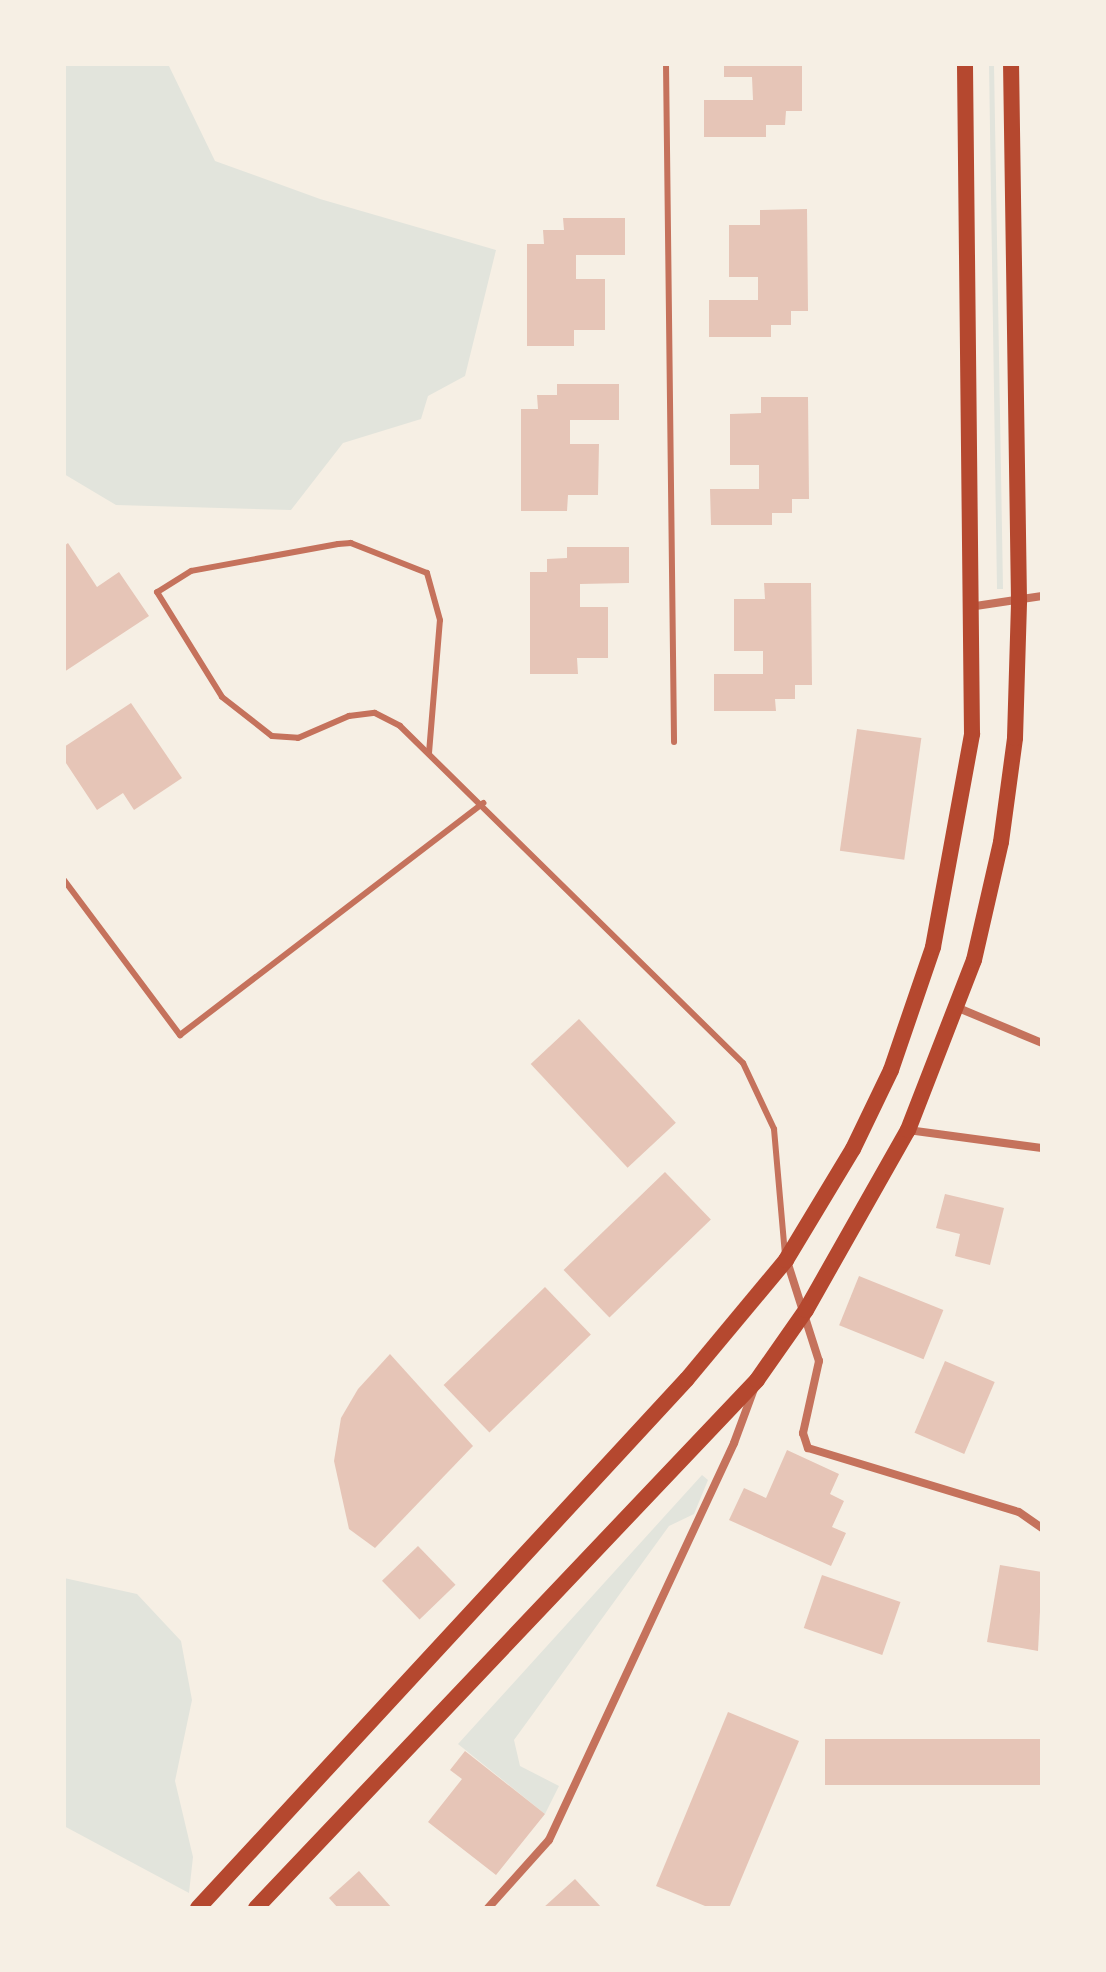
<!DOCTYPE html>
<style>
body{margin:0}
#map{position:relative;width:1106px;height:1972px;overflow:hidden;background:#f6efe4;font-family:"Source Sans 3",sans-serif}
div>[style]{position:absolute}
.green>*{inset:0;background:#e2e4dc}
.building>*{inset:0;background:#e6c5b7;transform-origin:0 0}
.service>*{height:6px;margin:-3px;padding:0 3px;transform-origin:3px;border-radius:3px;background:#c5725c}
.minor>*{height:8px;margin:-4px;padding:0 4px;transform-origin:4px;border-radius:4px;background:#c5725c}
.secondary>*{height:16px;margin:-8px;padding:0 8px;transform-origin:8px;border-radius:8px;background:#b5482f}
span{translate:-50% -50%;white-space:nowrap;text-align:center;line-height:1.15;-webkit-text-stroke:8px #f6efe4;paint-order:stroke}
.frame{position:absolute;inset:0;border:66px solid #f6efe4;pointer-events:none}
</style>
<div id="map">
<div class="green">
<i style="clip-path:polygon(64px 64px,168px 64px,215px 161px,320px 199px,496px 250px,465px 376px,428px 396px,421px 419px,343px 443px,291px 510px,116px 505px,64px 474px)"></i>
<i style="clip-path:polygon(989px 64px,994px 64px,1003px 589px,997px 589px)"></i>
<i style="clip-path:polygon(702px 1475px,708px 1480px,694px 1514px,669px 1526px,514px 1740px,520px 1766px,559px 1786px,545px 1814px,458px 1744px)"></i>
<i style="clip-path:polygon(64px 1578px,137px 1594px,181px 1641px,192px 1700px,175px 1781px,193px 1857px,189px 1893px,64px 1826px)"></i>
</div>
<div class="building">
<i style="clip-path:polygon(724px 64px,802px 64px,802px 111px,786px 111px,785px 125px,766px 125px,766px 137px,704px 137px,704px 100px,753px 100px,752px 77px,724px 77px)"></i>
<i style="clip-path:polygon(807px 209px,808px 311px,791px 311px,791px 325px,771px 325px,771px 337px,709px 337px,709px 300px,758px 300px,758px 277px,729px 277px,729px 225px,760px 225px,760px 210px)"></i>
<i style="clip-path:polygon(563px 218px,625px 218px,625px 255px,576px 255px,576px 279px,605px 279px,605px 330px,574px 330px,574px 346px,527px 346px,527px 244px,544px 244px,543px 230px,564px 230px)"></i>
<i style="clip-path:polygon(557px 384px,619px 384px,619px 420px,570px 420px,570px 444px,599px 444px,598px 495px,568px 495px,567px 511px,521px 511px,521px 409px,538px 409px,537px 395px,557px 395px)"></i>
<i style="clip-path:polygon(761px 397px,808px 397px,809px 499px,792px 499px,792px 513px,772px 513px,772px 525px,711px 525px,710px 489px,759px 489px,759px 465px,730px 465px,730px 414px,761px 413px)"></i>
<i style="clip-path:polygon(68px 543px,97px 587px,119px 572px,149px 616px,64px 672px,64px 546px)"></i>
<i style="clip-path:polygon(567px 547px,629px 547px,629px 583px,580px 584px,580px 607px,608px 607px,608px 658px,577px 658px,578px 674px,530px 674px,530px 572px,547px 572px,547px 559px,567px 558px)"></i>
<i style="clip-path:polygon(764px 583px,811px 583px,812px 685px,795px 685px,795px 699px,775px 699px,776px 711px,714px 711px,714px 674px,763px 674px,763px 651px,734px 651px,734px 599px,765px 599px)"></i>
<i style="clip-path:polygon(131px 703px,182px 778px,134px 810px,123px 793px,97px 810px,64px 760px,64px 747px)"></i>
<i style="left:857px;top:729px;width:65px;height:123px;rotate:8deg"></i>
<i style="left:579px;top:1019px;width:142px;height:66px;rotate:47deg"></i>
<i style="left:665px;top:1172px;width:66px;height:141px;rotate:46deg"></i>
<i style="clip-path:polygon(945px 1194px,1004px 1208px,990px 1265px,955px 1256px,960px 1234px,936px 1228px)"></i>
<i style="left:859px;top:1276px;width:91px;height:53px;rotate:22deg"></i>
<i style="left:545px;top:1287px;width:66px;height:141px;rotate:46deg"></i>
<i style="clip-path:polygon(390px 1354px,473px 1446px,375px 1548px,349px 1529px,334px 1461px,341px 1418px,358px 1389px)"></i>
<i style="left:945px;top:1361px;width:54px;height:78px;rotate:23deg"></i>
<i style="clip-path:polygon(787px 1450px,839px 1474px,830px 1494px,844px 1501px,832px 1527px,846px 1533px,831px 1566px,729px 1520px,744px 1488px,766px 1498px)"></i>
<i style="left:418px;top:1546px;width:54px;height:50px;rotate:46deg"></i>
<i style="clip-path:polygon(1000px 1565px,1042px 1572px,1038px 1651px,987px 1642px)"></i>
<i style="left:822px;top:1575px;width:83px;height:56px;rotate:19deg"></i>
<i style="clip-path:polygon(728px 1712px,799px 1741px,729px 1908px,710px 1908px,656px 1886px)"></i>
<i style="left:1042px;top:1739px;width:46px;height:217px;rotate:90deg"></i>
<i style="clip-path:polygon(465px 1751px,545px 1814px,496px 1875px,428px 1822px,462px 1779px,450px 1770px)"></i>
<i style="clip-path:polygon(359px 1871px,392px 1908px,338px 1908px,329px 1898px)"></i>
<i style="clip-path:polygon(575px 1879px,602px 1908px,543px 1908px)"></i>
</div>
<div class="service">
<i style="left:666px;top:64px;width:678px;rotate:89.32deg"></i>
<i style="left:429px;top:753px;width:133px;rotate:-85.3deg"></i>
<i style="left:440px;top:620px;width:49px;rotate:-105.5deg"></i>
<i style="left:427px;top:573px;width:82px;rotate:-158.5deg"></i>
<i style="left:351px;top:543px;width:13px;rotate:176deg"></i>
<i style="left:338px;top:544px;width:149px;rotate:169.6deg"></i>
<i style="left:191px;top:571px;width:40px;rotate:148deg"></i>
<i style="left:157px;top:592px;width:123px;rotate:58.2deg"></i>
<i style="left:222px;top:697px;width:63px;rotate:38deg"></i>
<i style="left:272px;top:736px;width:26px;rotate:4deg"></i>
<i style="left:298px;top:738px;width:56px;rotate:-23.3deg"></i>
<i style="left:349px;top:716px;width:26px;rotate:-7deg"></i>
<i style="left:375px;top:713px;width:28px;rotate:27deg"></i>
<i style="left:400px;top:726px;width:481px;rotate:44.5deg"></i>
<i style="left:743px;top:1063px;width:73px;rotate:64.8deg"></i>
<i style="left:774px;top:1129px;width:127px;rotate:85deg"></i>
<i style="left:64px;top:880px;width:194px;rotate:53.2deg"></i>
<i style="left:180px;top:1035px;width:382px;rotate:-37.4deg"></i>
</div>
<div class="minor">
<i style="left:969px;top:607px;width:74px;rotate:-8.6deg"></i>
<i style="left:956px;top:1007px;width:93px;rotate:22.7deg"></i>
<i style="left:908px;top:1130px;width:135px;rotate:7.7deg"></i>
<i style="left:787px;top:1261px;width:105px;rotate:72.3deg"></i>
<i style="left:819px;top:1361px;width:74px;rotate:102.5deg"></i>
<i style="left:803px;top:1433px;width:16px;rotate:72deg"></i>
<i style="left:808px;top:1448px;width:220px;rotate:16.9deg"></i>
<i style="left:1019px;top:1512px;width:28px;rotate:35deg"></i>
<i style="left:488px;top:1908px;width:91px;rotate:-48.1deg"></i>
<i style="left:549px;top:1840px;width:438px;rotate:-65deg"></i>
<i style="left:734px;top:1443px;width:58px;rotate:-69.7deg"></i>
</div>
<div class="secondary">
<i style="left:198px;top:1908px;width:720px;rotate:-47.25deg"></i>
<i style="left:687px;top:1379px;width:155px;rotate:-50.2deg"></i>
<i style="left:786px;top:1260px;width:130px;rotate:-58.9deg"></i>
<i style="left:853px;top:1149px;width:88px;rotate:-64.3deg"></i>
<i style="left:891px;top:1070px;width:130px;rotate:-71.1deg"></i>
<i style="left:933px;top:947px;width:217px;rotate:-79.6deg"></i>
<i style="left:972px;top:734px;width:670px;rotate:-90.6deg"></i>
<i style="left:256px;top:1908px;width:728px;rotate:-46.5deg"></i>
<i style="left:757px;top:1380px;width:85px;rotate:-55deg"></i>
<i style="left:806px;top:1310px;width:207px;rotate:-60.5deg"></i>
<i style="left:908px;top:1130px;width:182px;rotate:-68.8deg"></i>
<i style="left:974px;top:960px;width:121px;rotate:-77.1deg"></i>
<i style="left:1001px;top:842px;width:105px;rotate:-82.3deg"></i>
<i style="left:1015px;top:738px;width:137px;rotate:-88.3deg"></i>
<i style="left:1019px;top:601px;width:537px;rotate:-90.85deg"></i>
</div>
<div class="frame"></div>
</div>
